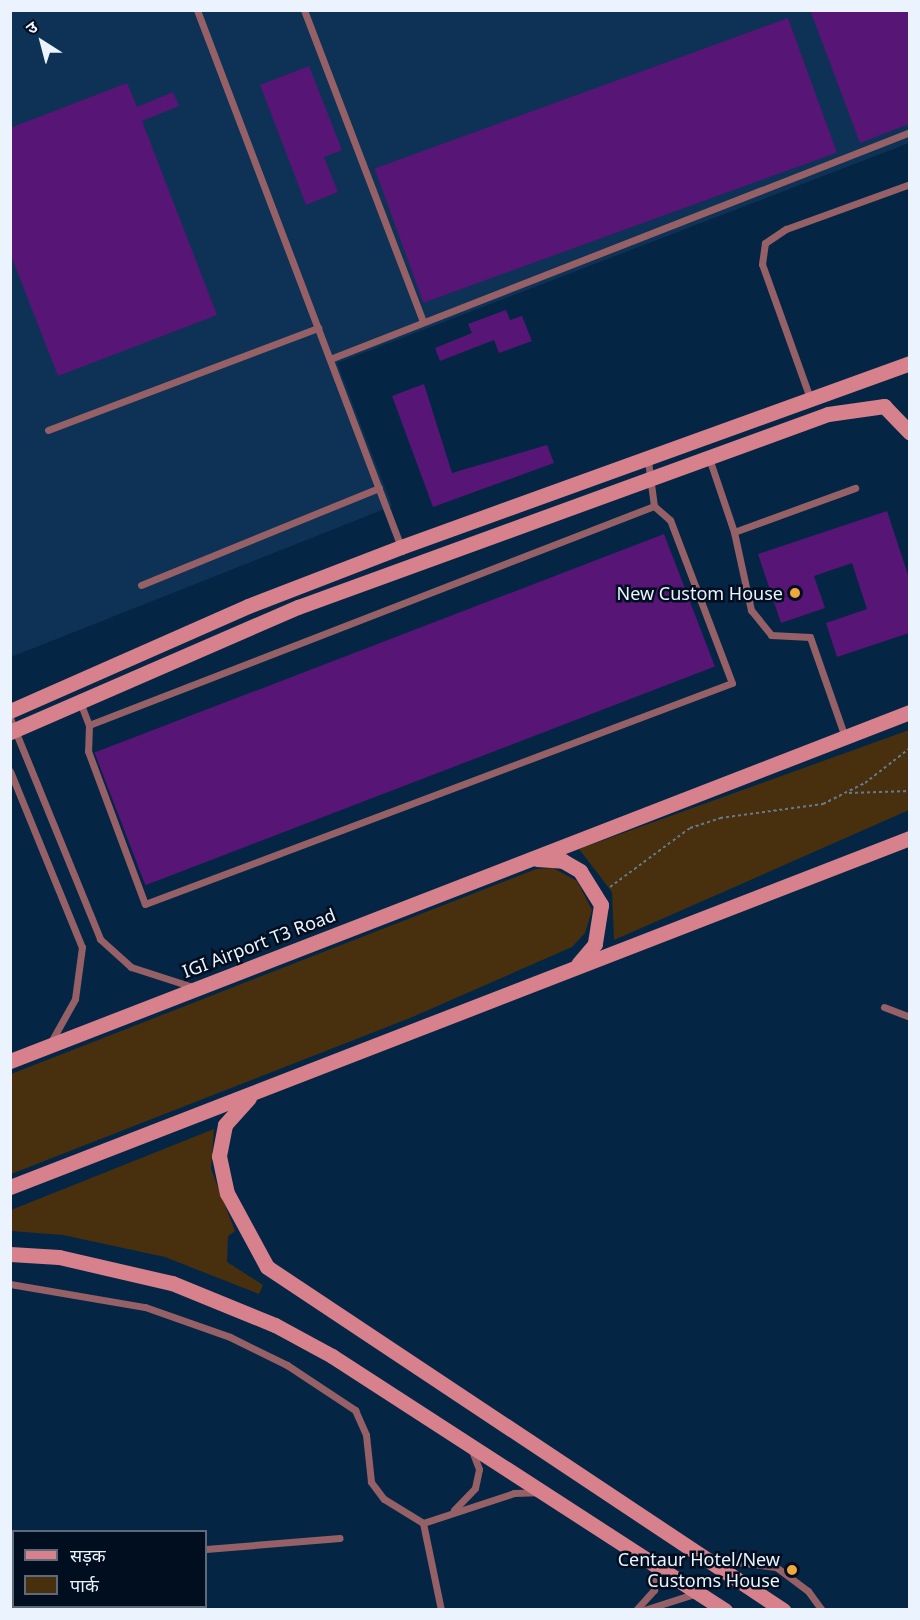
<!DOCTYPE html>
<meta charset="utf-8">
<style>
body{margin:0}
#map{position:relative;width:920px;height:1620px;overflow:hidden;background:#052545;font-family:"Noto Sans","Noto Sans Devanagari",sans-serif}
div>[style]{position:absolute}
.built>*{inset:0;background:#0d3255}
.green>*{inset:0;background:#48300e}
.building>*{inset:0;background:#571575;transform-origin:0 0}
.path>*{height:2px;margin-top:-1px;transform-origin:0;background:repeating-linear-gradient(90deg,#637a91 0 3px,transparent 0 6px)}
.lane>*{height:7px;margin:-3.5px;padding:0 3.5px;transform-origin:3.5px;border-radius:3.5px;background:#956066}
.secondary>*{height:15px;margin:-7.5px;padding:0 7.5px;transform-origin:7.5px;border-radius:7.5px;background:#d6818c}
.dots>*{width:16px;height:16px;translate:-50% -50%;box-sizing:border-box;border:3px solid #010e1f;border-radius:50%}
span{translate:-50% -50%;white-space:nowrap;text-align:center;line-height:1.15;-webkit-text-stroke:5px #010e1f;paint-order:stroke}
.poi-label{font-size:18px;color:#eaf3fe}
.right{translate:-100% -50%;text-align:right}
.street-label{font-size:18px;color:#eaf3fe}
.frame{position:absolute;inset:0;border:12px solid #eaf3fe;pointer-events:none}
.legend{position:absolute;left:12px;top:1530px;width:195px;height:78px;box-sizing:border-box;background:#010e1f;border:2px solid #5e6a78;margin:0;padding:8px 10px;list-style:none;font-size:18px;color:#eaf3fe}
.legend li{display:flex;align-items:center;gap:12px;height:30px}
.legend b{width:30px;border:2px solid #5e6a78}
.north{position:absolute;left:12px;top:12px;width:60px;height:60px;-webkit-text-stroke:4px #010e1f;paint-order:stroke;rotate:324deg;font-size:16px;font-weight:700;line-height:24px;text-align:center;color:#eaf3fe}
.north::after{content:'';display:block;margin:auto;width:21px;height:27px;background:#eaf3fe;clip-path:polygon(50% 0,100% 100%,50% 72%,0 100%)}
</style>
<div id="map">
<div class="built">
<i style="clip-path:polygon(11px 11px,909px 11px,909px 143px,337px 363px,392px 506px,11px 657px)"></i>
</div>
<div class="green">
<i style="clip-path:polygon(909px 730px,909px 810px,614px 940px,612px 892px,579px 849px)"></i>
<i style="clip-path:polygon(553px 868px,577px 881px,592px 910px,585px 933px,572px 947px,410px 1018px,11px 1174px,11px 1074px,536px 869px)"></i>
<i style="clip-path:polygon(214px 1129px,211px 1169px,235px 1231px,228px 1236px,227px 1262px,263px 1285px,259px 1294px,165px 1257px,63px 1235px,11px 1231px,11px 1210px)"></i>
</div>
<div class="building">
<i style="clip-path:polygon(810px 10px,909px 10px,909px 124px,860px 143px)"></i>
<i style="left:788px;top:18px;width:143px;height:440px;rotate:70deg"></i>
<i style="clip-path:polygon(309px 66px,342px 150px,324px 157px,338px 192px,306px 205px,260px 85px)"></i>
<i style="clip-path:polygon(127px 83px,137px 107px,173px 92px,179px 106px,142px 121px,217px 315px,58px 376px,10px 253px,10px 128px)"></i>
<i style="clip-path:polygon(506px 310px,510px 320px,522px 316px,532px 341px,499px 353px,494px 340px,440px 361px,435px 348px,472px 333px,468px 324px)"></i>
<i style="clip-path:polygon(424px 384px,452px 473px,547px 445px,554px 463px,433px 507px,392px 396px)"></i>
<i style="clip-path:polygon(887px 511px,909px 578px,909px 633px,837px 657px,826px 623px,867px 609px,852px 563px,814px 576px,825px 608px,781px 623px,758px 554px)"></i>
<i style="left:664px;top:534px;width:142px;height:610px;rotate:69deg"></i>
</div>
<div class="path">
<i style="left:849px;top:793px;width:61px;rotate:-1.9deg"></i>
<i style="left:610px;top:887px;width:99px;rotate:-36.4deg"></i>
<i style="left:690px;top:828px;width:32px;rotate:-18deg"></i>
<i style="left:720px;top:818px;width:104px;rotate:-7.7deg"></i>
<i style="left:823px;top:804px;width:47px;rotate:-26.6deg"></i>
<i style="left:865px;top:783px;width:57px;rotate:-37.9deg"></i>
</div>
<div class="lane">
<i style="left:197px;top:10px;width:574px;rotate:69.2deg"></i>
<i style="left:304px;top:10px;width:333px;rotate:69.1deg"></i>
<i style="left:330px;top:359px;width:623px;rotate:-21.37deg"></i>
<i style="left:810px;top:398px;width:142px;rotate:-109.7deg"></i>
<i style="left:762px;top:264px;width:21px;rotate:-82deg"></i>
<i style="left:765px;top:243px;width:25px;rotate:-34deg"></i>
<i style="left:786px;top:229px;width:132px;rotate:-19.9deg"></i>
<i style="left:48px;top:430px;width:289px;rotate:-20.7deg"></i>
<i style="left:648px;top:461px;width:45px;rotate:82.4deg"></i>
<i style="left:654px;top:506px;width:606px;rotate:158.81deg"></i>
<i style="left:89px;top:725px;width:26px;rotate:92deg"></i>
<i style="left:88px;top:751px;width:163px;rotate:69.6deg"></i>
<i style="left:145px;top:904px;width:627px;rotate:-20.63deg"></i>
<i style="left:732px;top:683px;width:174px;rotate:-110.8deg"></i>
<i style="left:670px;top:520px;width:21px;rotate:-139deg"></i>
<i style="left:710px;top:461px;width:75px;rotate:71.3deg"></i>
<i style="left:734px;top:532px;width:80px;rotate:77.7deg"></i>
<i style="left:751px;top:610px;width:32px;rotate:51deg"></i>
<i style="left:771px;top:635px;width:39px;rotate:3deg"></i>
<i style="left:810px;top:637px;width:106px;rotate:70.7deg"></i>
<i style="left:734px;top:532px;width:129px;rotate:-20deg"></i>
<i style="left:141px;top:585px;width:257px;rotate:-22.2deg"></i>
<i style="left:80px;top:702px;width:25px;rotate:69deg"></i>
<i style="left:10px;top:718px;width:239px;rotate:67.8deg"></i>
<i style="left:100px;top:939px;width:42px;rotate:42.1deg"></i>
<i style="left:131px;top:967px;width:65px;rotate:17.9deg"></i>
<i style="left:10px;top:771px;width:190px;rotate:67.8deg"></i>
<i style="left:82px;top:947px;width:52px;rotate:97.7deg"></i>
<i style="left:75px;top:999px;width:49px;rotate:119.2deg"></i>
<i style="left:884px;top:1007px;width:28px;rotate:21deg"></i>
<i style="left:10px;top:1284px;width:137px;rotate:9.7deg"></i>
<i style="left:145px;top:1307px;width:90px;rotate:19.4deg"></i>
<i style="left:230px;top:1337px;width:64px;rotate:26.2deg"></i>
<i style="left:287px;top:1365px;width:82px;rotate:33.5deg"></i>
<i style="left:355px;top:1410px;width:27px;rotate:66deg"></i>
<i style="left:366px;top:1435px;width:47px;rotate:83.9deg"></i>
<i style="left:371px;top:1482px;width:21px;rotate:53deg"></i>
<i style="left:384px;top:1499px;width:46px;rotate:31.6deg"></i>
<i style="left:423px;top:1523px;width:96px;rotate:-18.2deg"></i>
<i style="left:514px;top:1493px;width:23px;rotate:-2deg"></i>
<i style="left:454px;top:1510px;width:30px;rotate:-46deg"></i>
<i style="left:475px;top:1488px;width:19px;rotate:-78deg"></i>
<i style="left:479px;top:1469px;width:19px;rotate:-111deg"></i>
<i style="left:423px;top:1523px;width:89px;rotate:78.3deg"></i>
<i style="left:206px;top:1549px;width:134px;rotate:-4.7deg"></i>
<i style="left:10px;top:1554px;width:4px;rotate:14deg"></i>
<i style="left:712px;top:1559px;width:64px;rotate:7.1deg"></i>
<i style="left:776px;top:1567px;width:40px;rotate:37deg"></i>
<i style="left:808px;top:1591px;width:24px;rotate:54deg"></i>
<i style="left:636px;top:1610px;width:27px;rotate:-48deg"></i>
<i style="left:654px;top:1590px;width:24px;rotate:-88deg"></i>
<i style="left:644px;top:1610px;width:52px;rotate:-17.7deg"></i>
</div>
<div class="secondary">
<i style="left:10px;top:711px;width:260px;rotate:-23.8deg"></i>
<i style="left:248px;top:606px;width:164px;rotate:-21.1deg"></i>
<i style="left:401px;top:547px;width:541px;rotate:-19.87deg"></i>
<i style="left:10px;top:732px;width:314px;rotate:-23.5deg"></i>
<i style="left:298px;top:607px;width:564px;rotate:-20.01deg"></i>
<i style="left:828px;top:414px;width:57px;rotate:-8.1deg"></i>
<i style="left:884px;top:406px;width:37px;rotate:46deg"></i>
<i style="left:537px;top:859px;width:26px;rotate:4deg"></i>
<i style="left:563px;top:861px;width:20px;rotate:30deg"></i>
<i style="left:580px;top:871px;width:40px;rotate:58deg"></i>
<i style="left:601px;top:905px;width:39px;rotate:99deg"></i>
<i style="left:595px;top:944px;width:26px;rotate:130deg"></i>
<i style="left:10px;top:1061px;width:965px;rotate:-21.2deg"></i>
<i style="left:249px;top:1098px;width:36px;rotate:132deg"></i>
<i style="left:225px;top:1125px;width:32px;rotate:101deg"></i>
<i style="left:219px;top:1156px;width:38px;rotate:78deg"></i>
<i style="left:227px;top:1193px;width:84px;rotate:61.6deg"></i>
<i style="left:267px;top:1267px;width:620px;rotate:33.61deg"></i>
<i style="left:10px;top:1187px;width:965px;rotate:-21.2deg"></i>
<i style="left:10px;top:1254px;width:49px;rotate:3.5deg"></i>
<i style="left:59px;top:1257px;width:116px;rotate:13deg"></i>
<i style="left:172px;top:1283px;width:111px;rotate:22.2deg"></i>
<i style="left:275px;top:1325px;width:65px;rotate:28.5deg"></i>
<i style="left:332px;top:1356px;width:468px;rotate:32.9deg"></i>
</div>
<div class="dots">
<i style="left:795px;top:593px;background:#efa73e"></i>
<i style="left:792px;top:1570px;background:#efa73e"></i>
</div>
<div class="poi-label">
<span class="right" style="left:783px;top:593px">New Custom House</span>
<span class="right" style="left:780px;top:1570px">Centaur Hotel/New<br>Customs House</span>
</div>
<div class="street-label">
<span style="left:259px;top:943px;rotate:-21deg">IGI Airport T3 Road</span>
</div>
<div class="frame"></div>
<ul class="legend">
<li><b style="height:8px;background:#d6818c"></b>सड़क</li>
<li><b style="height:16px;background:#48300e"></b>पार्क</li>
</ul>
<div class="north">उ</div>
</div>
